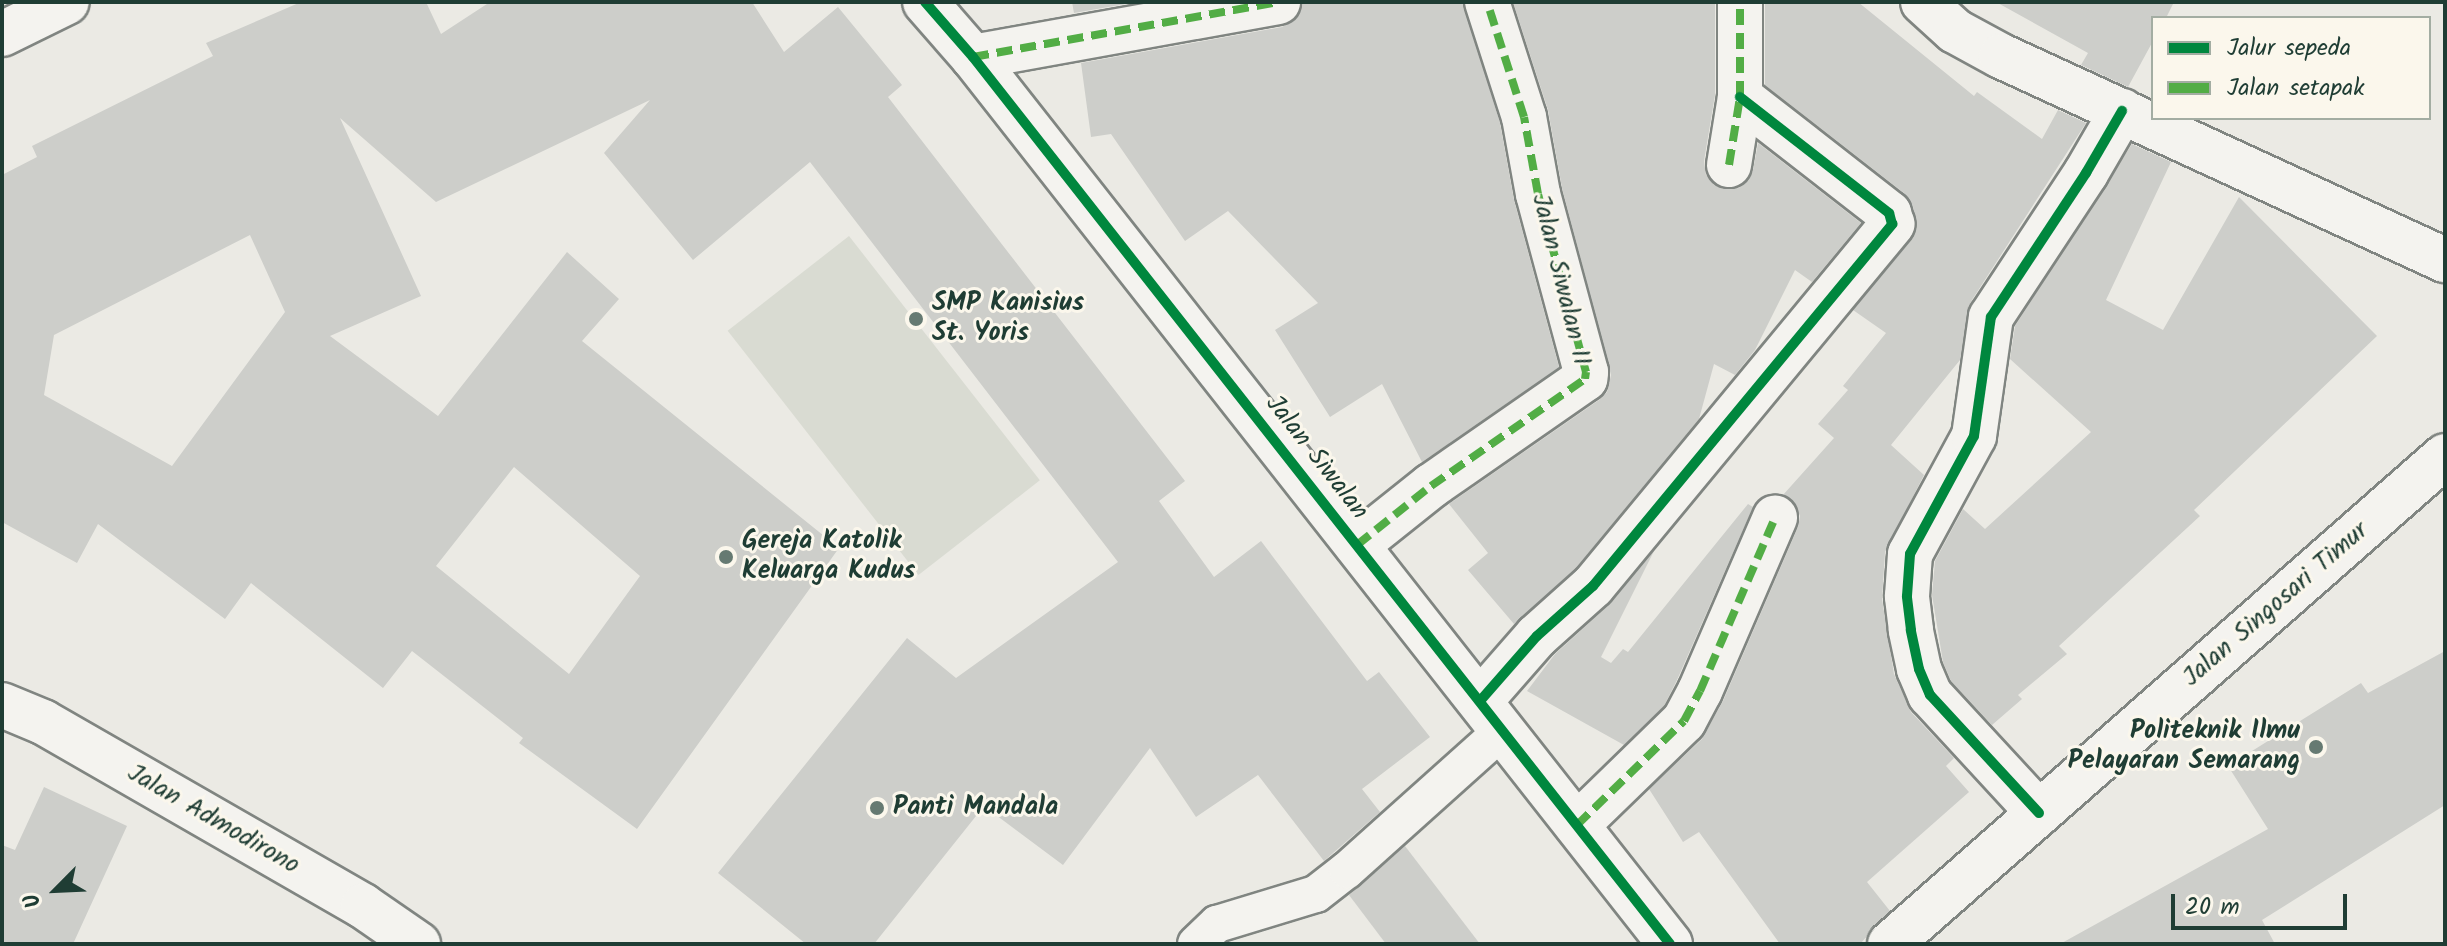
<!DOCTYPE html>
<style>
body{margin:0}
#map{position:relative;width:2447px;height:946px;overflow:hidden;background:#ebeae4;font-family:Kalam,sans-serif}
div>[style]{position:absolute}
.green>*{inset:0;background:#d9dbd2;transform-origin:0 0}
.building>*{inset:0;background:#cdceca}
.roads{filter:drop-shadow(2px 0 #808581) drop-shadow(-2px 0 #808581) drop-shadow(0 2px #808581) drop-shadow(0 -2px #808581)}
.service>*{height:36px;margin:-18px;padding:0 18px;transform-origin:18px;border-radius:18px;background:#f4f3ef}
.minor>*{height:44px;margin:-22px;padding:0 22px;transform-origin:22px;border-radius:22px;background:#f4f3ef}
.quiet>*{height:8px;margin-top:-4px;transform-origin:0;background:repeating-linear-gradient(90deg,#52ad45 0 16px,transparent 0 24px)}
.cycleway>*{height:10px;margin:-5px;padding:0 5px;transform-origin:5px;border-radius:5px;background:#00873e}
.dots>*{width:22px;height:22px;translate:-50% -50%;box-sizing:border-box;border:4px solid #fbf7ec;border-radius:50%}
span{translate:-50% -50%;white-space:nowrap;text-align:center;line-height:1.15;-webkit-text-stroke:6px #fbf7ec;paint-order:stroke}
.street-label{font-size:26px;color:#1f3d34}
.poi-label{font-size:26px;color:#1f3d34;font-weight:700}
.left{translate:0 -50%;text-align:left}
.right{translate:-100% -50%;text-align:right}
.frame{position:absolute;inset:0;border:4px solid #1f3d34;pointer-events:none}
.legend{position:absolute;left:2151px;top:16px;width:280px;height:104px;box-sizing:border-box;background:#fbf7ec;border:2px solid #a3ada2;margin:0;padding:10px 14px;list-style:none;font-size:24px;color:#1f3d34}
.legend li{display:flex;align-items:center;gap:16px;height:40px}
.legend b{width:40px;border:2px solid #a3ada2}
.north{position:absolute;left:16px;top:850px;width:80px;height:80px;-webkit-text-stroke:6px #fbf7ec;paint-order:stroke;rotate:246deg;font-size:22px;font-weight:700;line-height:32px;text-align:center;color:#1f3d34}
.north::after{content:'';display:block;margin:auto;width:28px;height:36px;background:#1f3d34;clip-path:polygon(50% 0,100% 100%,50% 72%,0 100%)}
.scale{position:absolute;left:2171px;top:894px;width:176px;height:36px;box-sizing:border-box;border:4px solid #1f3d34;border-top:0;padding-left:10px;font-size:24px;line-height:28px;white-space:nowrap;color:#1f3d34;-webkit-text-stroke:6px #fbf7ec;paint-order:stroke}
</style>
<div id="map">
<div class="green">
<i style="left:849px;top:236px;width:310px;height:154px;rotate:52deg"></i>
</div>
<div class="building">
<i style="clip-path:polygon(evenodd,301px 2px,426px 2px,441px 34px,490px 2px,752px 2px,784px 52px,838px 7px,902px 85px,888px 97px,1185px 481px,1159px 501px,1214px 577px,1261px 541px,1367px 681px,1379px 672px,1430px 737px,1362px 789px,1380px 812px,1324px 861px,1258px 775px,1196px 817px,1150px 748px,1063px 865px,984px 806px,874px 944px,806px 944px,718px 873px,907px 638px,956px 678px,1118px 562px,810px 162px,693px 260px,604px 153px,650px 100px,436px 202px,340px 118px,421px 296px,330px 336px,438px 416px,567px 252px,619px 299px,582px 341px,839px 548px,637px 829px,519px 743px,523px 738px,412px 651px,383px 688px,251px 583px,225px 619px,98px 524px,77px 563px,2px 522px,2px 175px,37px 157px,32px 146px,213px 56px,206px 43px,301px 2px,250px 235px,285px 312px,172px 466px,44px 395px,54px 335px,250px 235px,301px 2px,514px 467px,640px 576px,569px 674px,436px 566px,514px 467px)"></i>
<i style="clip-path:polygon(1072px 2px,1137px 2px,1074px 13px)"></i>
<i style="clip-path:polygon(1302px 2px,1463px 2px,1500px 123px,1514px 200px,1559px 367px,1422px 462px,1382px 384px,1330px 417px,1275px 330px,1318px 303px,1228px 211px,1185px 241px,1111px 134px,1091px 137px,1081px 63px,1282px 27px,1295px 20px)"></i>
<i style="clip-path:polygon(1513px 2px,1715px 2px,1715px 95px,1704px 161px,1706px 175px,1714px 185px,1724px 189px,1739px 188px,1749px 180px,1753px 170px,1758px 143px,1861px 223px,1812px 282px,1795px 270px,1755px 350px,1735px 375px,1714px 364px,1699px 419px,1575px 569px,1514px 624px,1468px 570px,1488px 553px,1449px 504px,1599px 400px,1607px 392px,1611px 375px,1562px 188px,1548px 110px)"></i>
<i style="clip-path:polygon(1765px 2px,1858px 2px,1974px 96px,1977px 92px,2042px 139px,2058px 110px,2086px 123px,1970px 303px,1960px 360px,1891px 445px,1924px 475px,1885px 552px,1882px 599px,1894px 674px,1911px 712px,1954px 758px,1946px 766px,1969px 792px,1867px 882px,1890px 911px,1860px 944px,1780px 944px,1699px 832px,1683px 842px,1649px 789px,1702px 739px,1723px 701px,1798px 527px,1800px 516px,1795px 504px,1783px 495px,1834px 438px,1818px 424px,1848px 390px,1843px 386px,1886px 333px,1853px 310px,1911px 240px,1916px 229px,1913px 206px,1904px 193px,1765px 85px)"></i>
<i style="clip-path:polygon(1996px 2px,2174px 2px,2166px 18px,2153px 18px,2153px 41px,2128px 87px,2081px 65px,2088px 53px)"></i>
<i style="clip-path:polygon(2132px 144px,2171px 162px,2106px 300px,2163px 330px,2239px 197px,2377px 336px,2194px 510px,2200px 516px,2059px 646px,2067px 654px,2018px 695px,2022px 699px,1992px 725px,1951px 681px,1943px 662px,1932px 595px,1935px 561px,1963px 509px,1985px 529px,2091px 432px,2010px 359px,2015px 326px)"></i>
<i style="clip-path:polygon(1748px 504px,1753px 507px,1677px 680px,1664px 706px,1624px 745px,1527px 691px,1555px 654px,1610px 604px,1654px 551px,1601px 657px,1611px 663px,1623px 649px,1628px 652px)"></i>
<i style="clip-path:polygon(2445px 651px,2445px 805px,2262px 920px,2275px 944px,2060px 944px,2268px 829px,2228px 766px,2361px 683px,2368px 693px)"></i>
<i style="clip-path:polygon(44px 787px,127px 826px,73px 944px,2px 944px,2px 845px,15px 850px)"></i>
<i style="clip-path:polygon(1405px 846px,1480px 944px,1386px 944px,1349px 895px)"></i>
</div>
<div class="roads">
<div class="service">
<i style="left:1196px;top:944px;width:29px;rotate:-44deg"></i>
<i style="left:1217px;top:924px;width:103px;rotate:-16.9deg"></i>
<i style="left:1316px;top:894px;width:39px;rotate:-38deg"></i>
<i style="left:1347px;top:870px;width:208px;rotate:-41.9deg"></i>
</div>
<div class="minor">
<i style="left:925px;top:2px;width:73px;rotate:48.9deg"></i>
<i style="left:973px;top:57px;width:1128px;rotate:51.84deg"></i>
<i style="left:1923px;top:2px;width:43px;rotate:42.2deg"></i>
<i style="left:1955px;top:31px;width:52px;rotate:28.5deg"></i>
<i style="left:2001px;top:56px;width:489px;rotate:24.7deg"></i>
<i style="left:2px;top:34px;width:72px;rotate:-26.2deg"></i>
<i style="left:973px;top:57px;width:310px;rotate:-10.2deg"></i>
<i style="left:1729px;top:165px;width:69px;rotate:-80.8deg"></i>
<i style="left:1740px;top:97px;width:95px;rotate:-90deg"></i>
<i style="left:1357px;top:545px;width:95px;rotate:-38.6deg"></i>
<i style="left:1431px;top:486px;width:188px;rotate:-34.8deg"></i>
<i style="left:1585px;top:379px;width:7px;rotate:-82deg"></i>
<i style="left:1586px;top:372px;width:184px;rotate:-105.1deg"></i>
<i style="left:1538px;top:194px;width:78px;rotate:-100.3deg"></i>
<i style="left:1524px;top:117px;width:121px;rotate:-107.8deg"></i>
<i style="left:1480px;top:701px;width:86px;rotate:-48.8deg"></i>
<i style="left:1537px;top:636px;width:75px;rotate:-41.8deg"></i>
<i style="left:1593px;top:586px;width:470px;rotate:-50.4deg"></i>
<i style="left:1892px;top:224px;width:11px;rotate:-105deg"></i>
<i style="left:1889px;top:213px;width:189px;rotate:-142.1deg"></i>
<i style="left:2px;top:705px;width:44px;rotate:22.5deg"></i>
<i style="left:43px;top:722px;width:369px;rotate:29.9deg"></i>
<i style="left:363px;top:906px;width:67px;rotate:34.6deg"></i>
<i style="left:2039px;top:813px;width:161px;rotate:-132.7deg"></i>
<i style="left:1930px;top:695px;width:28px;rotate:-113deg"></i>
<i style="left:1919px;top:669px;width:40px;rotate:-102deg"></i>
<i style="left:1911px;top:630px;width:34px;rotate:-97deg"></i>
<i style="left:1907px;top:596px;width:42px;rotate:-85.9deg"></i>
<i style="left:1910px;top:554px;width:134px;rotate:-61.5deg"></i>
<i style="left:1974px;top:436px;width:120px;rotate:-81.9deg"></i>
<i style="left:1991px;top:317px;width:173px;rotate:-56.6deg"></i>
<i style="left:2086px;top:173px;width:72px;rotate:-59.9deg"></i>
<i style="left:1577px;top:825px;width:149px;rotate:-44.2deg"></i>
<i style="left:1684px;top:721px;width:34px;rotate:-62deg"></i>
<i style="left:1700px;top:691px;width:189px;rotate:-66.6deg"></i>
<i style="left:1890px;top:944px;width:739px;rotate:-41.32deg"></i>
</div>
</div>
<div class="quiet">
<i style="left:973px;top:57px;width:310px;rotate:-10.2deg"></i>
<i style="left:1729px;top:165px;width:69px;rotate:-80.8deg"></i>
<i style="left:1740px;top:97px;width:95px;rotate:-90deg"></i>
<i style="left:1357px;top:545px;width:95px;rotate:-38.6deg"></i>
<i style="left:1431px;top:486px;width:188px;rotate:-34.8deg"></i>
<i style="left:1585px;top:379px;width:7px;rotate:-82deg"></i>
<i style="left:1586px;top:372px;width:184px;rotate:-105.1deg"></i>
<i style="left:1538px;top:194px;width:78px;rotate:-100.3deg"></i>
<i style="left:1524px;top:117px;width:121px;rotate:-107.8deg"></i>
<i style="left:1577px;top:825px;width:149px;rotate:-44.2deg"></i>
<i style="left:1684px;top:721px;width:34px;rotate:-62deg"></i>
<i style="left:1700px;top:691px;width:189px;rotate:-66.6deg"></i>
</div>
<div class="cycleway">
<i style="left:925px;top:2px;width:73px;rotate:48.9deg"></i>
<i style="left:973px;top:57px;width:1128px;rotate:51.84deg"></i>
<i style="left:1480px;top:701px;width:86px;rotate:-48.8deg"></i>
<i style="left:1537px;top:636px;width:75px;rotate:-41.8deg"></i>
<i style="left:1593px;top:586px;width:470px;rotate:-50.4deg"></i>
<i style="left:1892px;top:224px;width:11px;rotate:-105deg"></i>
<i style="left:1889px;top:213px;width:189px;rotate:-142.1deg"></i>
<i style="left:2039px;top:813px;width:161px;rotate:-132.7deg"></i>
<i style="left:1930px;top:695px;width:28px;rotate:-113deg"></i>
<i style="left:1919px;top:669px;width:40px;rotate:-102deg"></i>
<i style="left:1911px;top:630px;width:34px;rotate:-97deg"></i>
<i style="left:1907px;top:596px;width:42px;rotate:-85.9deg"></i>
<i style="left:1910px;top:554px;width:134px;rotate:-61.5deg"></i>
<i style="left:1974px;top:436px;width:120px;rotate:-81.9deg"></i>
<i style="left:1991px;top:317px;width:173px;rotate:-56.6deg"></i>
<i style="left:2086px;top:173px;width:72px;rotate:-59.9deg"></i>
</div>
<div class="dots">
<i style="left:916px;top:319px;background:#667a72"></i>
<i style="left:726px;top:557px;background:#667a72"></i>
<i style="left:2316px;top:747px;background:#667a72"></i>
<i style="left:877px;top:808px;background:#667a72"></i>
</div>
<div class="street-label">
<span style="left:1560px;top:280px;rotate:76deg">Jalan Siwalan II</span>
<span style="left:1316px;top:458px;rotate:52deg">Jalan Siwalan</span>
<span style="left:2276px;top:605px;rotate:-41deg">Jalan Singosari Timur</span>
<span style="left:213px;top:820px;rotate:30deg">Jalan Admodirono</span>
</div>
<div class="poi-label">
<span class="left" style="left:932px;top:319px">SMP Kanisius<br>St. Yoris</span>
<span class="left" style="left:742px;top:557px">Gereja Katolik<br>Keluarga Kudus</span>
<span class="right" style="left:2300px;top:747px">Politeknik Ilmu<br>Pelayaran Semarang</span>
<span class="left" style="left:893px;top:808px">Panti Mandala</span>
</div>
<div class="frame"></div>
<ul class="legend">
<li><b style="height:10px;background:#00873e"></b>Jalur sepeda</li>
<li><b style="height:10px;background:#52ad45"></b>Jalan setapak</li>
</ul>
<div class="north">U</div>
<div class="scale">20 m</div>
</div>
